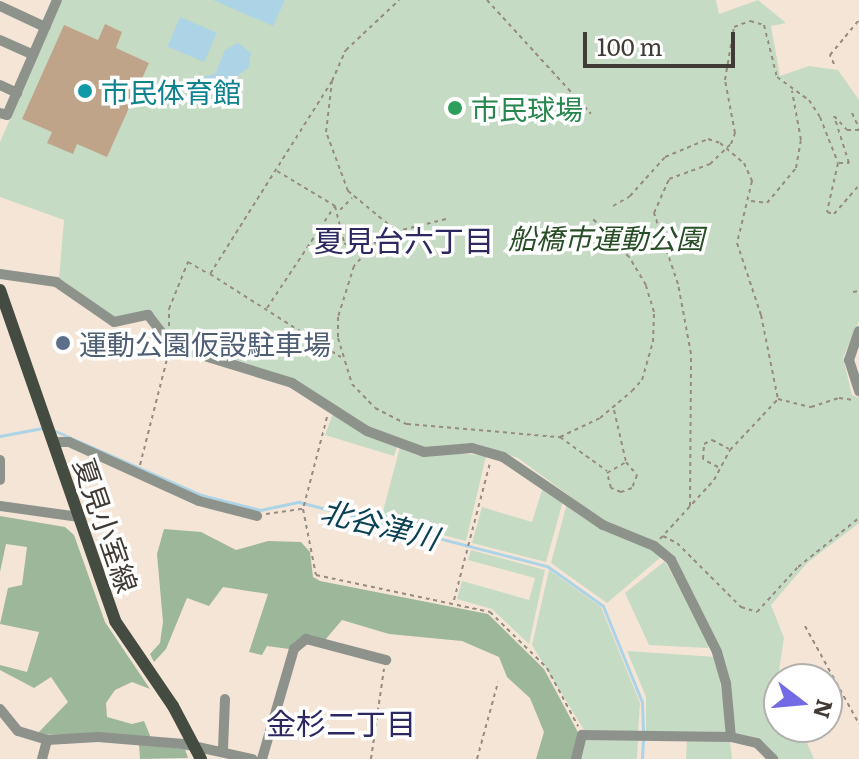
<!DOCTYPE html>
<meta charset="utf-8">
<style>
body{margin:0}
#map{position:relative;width:859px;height:759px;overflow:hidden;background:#f5e5d7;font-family:Literata,"Noto Sans JP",serif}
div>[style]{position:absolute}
.green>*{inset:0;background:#c6dbc4}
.forest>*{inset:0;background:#9db79b}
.water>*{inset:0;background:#acd4e6;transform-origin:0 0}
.stream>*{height:3px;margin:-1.5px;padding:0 1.5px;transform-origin:1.5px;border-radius:1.5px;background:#acd4e6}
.building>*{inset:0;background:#c0a48a}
.path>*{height:2px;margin-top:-1px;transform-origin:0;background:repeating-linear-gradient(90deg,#958b81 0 4px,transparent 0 8px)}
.minor>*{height:10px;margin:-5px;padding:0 5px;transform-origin:5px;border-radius:5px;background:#8d928b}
.major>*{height:12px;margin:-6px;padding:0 6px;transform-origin:6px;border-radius:6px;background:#444c41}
.dots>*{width:22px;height:22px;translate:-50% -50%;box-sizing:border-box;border:4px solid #fff;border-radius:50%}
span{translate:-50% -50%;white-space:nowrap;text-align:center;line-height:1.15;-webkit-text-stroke:7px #fff;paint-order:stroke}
.culture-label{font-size:28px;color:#0d838f}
.left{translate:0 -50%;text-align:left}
.leisure-label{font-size:28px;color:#27864d}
.park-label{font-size:28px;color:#274e26;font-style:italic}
.service-label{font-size:28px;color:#4e5e75}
.street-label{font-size:28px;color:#413b35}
.neighbourhood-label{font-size:30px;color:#2c2862}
.water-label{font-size:30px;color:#0a4154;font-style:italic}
.north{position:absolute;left:763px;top:663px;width:80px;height:80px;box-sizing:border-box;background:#fff;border:2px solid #b3b1ae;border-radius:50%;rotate:106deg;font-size:22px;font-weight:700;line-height:32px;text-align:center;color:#413b35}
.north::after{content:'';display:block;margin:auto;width:28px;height:36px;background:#726be5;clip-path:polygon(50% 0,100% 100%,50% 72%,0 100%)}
.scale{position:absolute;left:583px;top:32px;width:152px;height:36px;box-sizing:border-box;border:4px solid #413b35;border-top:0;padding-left:10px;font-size:24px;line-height:28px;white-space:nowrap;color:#413b35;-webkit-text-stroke:6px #fff;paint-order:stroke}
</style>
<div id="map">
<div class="green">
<i style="clip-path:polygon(62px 0,716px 0,719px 14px,758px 0,786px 23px,771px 26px,780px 76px,809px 66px,838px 70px,859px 100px,859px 321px,843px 358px,852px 395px,859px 398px,859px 523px,807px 563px,771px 605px,784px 638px,778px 677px,779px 727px,800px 727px,814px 759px,776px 759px,755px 738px,736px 733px,728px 676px,672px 554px,605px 522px,518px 458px,476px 444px,429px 449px,365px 425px,306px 388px,176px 343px,154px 315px,114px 319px,59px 279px,64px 220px,0 197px,0 142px)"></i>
<i style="clip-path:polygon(333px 414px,397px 447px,394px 456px,325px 435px)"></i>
<i style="clip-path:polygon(400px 447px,486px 456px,466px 541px,381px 519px)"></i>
<i style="clip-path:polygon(543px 487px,563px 501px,546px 562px,472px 543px,482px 507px,532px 522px)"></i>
<i style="clip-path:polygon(567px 503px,658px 552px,661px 557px,607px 603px,551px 563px)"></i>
<i style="clip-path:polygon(471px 550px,545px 570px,529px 644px,492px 609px,457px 599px,462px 581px,529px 600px,535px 578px,468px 560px)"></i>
<i style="clip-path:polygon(665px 561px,709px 645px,708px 648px,649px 645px,625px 593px)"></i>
<i style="clip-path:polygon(549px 570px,601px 607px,640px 703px,638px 732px,584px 730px,532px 645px)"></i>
<i style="clip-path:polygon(627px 651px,716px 657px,728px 732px,646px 732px,646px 697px)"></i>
<i style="clip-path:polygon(638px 737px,637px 759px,579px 759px,584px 739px)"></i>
<i style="clip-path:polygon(687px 739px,730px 742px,732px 759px,686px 759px)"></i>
</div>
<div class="forest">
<i style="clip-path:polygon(0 516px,65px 527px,74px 535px,105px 622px,150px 689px,132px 682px,115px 690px,106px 703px,107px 717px,132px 724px,144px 721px,151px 738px,37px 734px,68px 702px,51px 677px,34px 688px,0 670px,0 665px,27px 672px,39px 632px,0 624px,8px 588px,22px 585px,27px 547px,6px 544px,0 572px)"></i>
<i style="clip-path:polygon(164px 529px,201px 532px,236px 550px,268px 541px,301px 542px,310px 552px,313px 577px,320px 581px,488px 614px,544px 669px,580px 736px,573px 759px,536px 759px,544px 732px,530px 698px,507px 677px,499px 657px,462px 641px,389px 634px,342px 620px,325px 640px,289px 649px,267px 646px,262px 655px,249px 652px,268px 594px,223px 587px,209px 606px,187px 598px,166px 649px,154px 662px,150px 654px,160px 643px,163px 622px,157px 554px)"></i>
<i style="clip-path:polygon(139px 744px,185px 749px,188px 758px,140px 759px)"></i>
</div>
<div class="water">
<i style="clip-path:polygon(213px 0,285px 0,273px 26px)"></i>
<i style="left:180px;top:17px;width:40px;height:32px;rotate:23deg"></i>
<i style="clip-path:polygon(238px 43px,251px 53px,249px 67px,217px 91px,205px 92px,203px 77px,215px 74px,225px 50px)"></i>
</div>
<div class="stream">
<i style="left:53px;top:430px;width:162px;rotate:23.7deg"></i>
<i style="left:201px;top:495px;width:61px;rotate:14.3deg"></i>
<i style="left:260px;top:510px;width:40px;rotate:-12deg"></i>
<i style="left:299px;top:502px;width:256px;rotate:14.5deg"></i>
<i style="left:547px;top:566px;width:69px;rotate:35.5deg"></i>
<i style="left:603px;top:606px;width:104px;rotate:67.9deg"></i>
<i style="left:642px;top:702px;width:29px;rotate:88deg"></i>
<i style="left:0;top:436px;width:43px;rotate:-10.8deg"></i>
<i style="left:642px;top:759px;width:20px;rotate:-87deg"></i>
</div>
<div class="building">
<i style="clip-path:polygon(105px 24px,122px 32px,116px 48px,149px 63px,107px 157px,77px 144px,73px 154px,47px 143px,52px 132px,22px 119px,64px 25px,98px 40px)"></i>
</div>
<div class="path">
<i style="left:487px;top:0;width:154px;rotate:47.6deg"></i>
<i style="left:834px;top:64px;width:10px;rotate:-114deg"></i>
<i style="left:830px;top:55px;width:45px;rotate:-50.4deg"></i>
<i style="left:332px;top:81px;width:228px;rotate:122.3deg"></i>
<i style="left:210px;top:274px;width:155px;rotate:32.4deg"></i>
<i style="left:852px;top:113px;width:17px;rotate:65deg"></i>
<i style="left:839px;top:163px;width:10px"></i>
<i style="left:849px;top:163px;width:49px;rotate:-107.7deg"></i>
<i style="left:834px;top:116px;width:19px;rotate:47deg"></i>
<i style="left:847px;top:130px;width:12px"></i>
<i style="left:277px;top:171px;width:68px;rotate:31.1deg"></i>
<i style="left:335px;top:206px;width:38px;rotate:76deg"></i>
<i style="left:344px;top:243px;width:22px;rotate:32deg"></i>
<i style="left:751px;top:201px;width:16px;rotate:7deg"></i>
<i style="left:767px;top:203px;width:45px;rotate:-50.4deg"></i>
<i style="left:796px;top:168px;width:28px;rotate:-80deg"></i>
<i style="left:801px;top:140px;width:50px;rotate:-100.4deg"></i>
<i style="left:613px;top:206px;width:20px;rotate:-30deg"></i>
<i style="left:630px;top:196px;width:52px;rotate:-48.1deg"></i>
<i style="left:665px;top:157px;width:47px;rotate:-22.7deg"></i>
<i style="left:708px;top:139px;width:13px;rotate:18deg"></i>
<i style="left:720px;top:143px;width:31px;rotate:40deg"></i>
<i style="left:744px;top:163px;width:20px;rotate:66deg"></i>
<i style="left:752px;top:181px;width:64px;rotate:103.6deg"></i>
<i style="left:737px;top:243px;width:76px;rotate:71.6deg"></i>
<i style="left:761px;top:315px;width:86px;rotate:78.6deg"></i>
<i style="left:778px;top:399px;width:34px;rotate:14deg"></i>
<i style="left:811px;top:407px;width:29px;rotate:-18deg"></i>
<i style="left:839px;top:398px;width:15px;rotate:8deg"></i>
<i style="left:340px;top:210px;width:17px;rotate:-45deg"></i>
<i style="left:446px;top:219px;width:66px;rotate:166deg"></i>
<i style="left:382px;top:235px;width:42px;rotate:132.1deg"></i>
<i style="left:354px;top:266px;width:53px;rotate:107.4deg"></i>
<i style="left:338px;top:317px;width:21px;rotate:90deg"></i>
<i style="left:338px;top:338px;width:48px;rotate:73.1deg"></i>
<i style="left:352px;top:384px;width:33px;rotate:46deg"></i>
<i style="left:375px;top:408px;width:36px;rotate:27deg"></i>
<i style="left:407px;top:424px;width:154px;rotate:4.9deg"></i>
<i style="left:560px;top:437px;width:44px;rotate:-25.4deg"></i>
<i style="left:600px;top:418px;width:42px;rotate:-40.2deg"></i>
<i style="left:632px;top:391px;width:15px;rotate:-48deg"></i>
<i style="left:642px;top:380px;width:40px;rotate:-74deg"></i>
<i style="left:653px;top:342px;width:30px;rotate:-88deg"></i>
<i style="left:654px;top:312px;width:28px;rotate:-107deg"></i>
<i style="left:646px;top:285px;width:33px;rotate:-121deg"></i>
<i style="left:629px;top:257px;width:52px;rotate:-133.5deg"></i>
<i style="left:394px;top:229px;width:60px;rotate:-140.4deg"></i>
<i style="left:348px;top:191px;width:63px;rotate:-110.4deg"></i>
<i style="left:326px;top:132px;width:51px;rotate:-83.3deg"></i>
<i style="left:332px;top:81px;width:34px;rotate:-66deg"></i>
<i style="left:346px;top:50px;width:73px;rotate:-43.3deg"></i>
<i style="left:853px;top:292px;width:6px;rotate:-9deg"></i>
<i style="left:267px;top:308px;width:121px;rotate:-56.4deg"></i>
<i style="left:169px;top:326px;width:17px;rotate:-90deg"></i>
<i style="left:169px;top:309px;width:51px;rotate:-68deg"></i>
<i style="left:188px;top:262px;width:24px;rotate:30deg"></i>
<i style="left:614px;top:410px;width:53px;rotate:77deg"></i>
<i style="left:626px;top:462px;width:17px;rotate:50deg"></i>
<i style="left:637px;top:475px;width:14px;rotate:111deg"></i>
<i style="left:632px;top:488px;width:12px;rotate:160deg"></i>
<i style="left:621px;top:492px;width:11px;rotate:-158deg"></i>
<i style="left:611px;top:488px;width:16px;rotate:-105deg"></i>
<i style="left:607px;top:473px;width:22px;rotate:-30deg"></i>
<i style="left:327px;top:417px;width:95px;rotate:104.6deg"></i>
<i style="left:303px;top:509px;width:67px;rotate:78.9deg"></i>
<i style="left:316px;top:575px;width:178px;rotate:12deg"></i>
<i style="left:490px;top:612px;width:80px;rotate:44.5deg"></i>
<i style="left:547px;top:668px;width:66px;rotate:61.9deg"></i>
<i style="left:560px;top:437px;width:58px;rotate:35.9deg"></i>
<i style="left:140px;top:465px;width:114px;rotate:-75.7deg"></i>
<i style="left:718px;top:467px;width:17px;rotate:-152deg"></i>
<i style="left:703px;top:459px;width:15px;rotate:-86deg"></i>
<i style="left:704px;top:444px;width:9px;rotate:-27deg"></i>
<i style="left:712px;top:440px;width:19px;rotate:28deg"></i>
<i style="left:690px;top:506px;width:152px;rotate:-89.6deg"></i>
<i style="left:691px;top:354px;width:71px;rotate:-100.5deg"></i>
<i style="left:678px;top:284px;width:75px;rotate:-108.7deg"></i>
<i style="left:654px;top:213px;width:37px;rotate:-66deg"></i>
<i style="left:669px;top:179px;width:44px;rotate:-20.1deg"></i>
<i style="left:710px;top:164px;width:29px;rotate:-44deg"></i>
<i style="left:731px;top:144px;width:12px;rotate:-70deg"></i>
<i style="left:735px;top:133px;width:54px;rotate:-100.7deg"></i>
<i style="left:725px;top:80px;width:54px;rotate:-80.4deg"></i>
<i style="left:734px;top:27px;width:17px;rotate:-21deg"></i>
<i style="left:750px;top:21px;width:15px;rotate:16deg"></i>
<i style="left:764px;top:25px;width:54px;rotate:76deg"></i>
<i style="left:777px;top:77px;width:39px;rotate:36deg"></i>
<i style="left:809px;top:100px;width:20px;rotate:57deg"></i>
<i style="left:820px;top:117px;width:49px;rotate:68.6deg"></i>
<i style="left:838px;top:163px;width:50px;rotate:102.7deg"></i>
<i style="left:827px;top:212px;width:7px;rotate:16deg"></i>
<i style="left:834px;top:214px;width:38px;rotate:-49deg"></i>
<i style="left:266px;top:514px;width:37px;rotate:-8deg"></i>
<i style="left:663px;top:536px;width:16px;rotate:27deg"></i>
<i style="left:677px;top:543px;width:91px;rotate:45deg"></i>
<i style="left:741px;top:607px;width:17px;rotate:17deg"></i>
<i style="left:757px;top:612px;width:61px;rotate:-47.7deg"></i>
<i style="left:798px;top:567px;width:78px;rotate:-38.8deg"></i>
<i style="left:660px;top:539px;width:80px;rotate:-47.5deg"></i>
<i style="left:714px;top:480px;width:34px;rotate:-62deg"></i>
<i style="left:730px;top:450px;width:70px;rotate:-46.7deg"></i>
<i style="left:454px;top:600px;width:142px;rotate:-75.3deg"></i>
<i style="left:805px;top:626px;width:112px;rotate:61.1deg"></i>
<i style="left:371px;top:759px;width:91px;rotate:-81.8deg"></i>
<i style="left:477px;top:759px;width:80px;rotate:-74.7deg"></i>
</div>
<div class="minor">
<i style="left:0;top:6px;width:50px;rotate:25deg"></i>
<i style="left:0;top:40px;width:36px;rotate:24deg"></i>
<i style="left:0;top:85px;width:19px;rotate:25deg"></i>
<i style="left:0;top:113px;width:7px;rotate:16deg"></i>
<i style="left:7px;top:115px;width:125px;rotate:-66.5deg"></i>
<i style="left:0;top:274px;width:57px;rotate:8.1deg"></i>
<i style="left:56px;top:282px;width:70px;rotate:34.6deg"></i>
<i style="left:114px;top:322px;width:35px;rotate:-12deg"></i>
<i style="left:148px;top:315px;width:39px;rotate:52deg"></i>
<i style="left:172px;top:346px;width:126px;rotate:17.1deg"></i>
<i style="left:292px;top:383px;width:89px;rotate:32.6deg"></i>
<i style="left:367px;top:431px;width:61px;rotate:20.2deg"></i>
<i style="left:424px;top:452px;width:48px;rotate:-4.8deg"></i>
<i style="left:472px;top:448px;width:32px;rotate:16deg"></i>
<i style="left:503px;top:457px;width:121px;rotate:34.2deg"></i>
<i style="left:603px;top:525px;width:55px;rotate:22.4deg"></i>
<i style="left:654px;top:546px;width:22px;rotate:39deg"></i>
<i style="left:671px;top:560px;width:103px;rotate:63.4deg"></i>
<i style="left:717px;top:652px;width:32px;rotate:74deg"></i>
<i style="left:726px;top:683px;width:54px;rotate:84.7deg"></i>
<i style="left:731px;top:737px;width:27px;rotate:13deg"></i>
<i style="left:757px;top:743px;width:23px;rotate:45deg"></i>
<i style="left:859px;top:331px;width:31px;rotate:109deg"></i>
<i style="left:849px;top:360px;width:33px;rotate:72deg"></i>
<i style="left:53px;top:442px;width:16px"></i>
<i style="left:69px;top:442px;width:143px;rotate:24.4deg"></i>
<i style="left:199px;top:501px;width:60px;rotate:14.5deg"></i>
<i style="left:0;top:460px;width:20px;rotate:90deg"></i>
<i style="left:0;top:506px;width:80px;rotate:7.9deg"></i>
<i style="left:0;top:709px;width:28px;rotate:51deg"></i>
<i style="left:18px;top:731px;width:30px;rotate:17deg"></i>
<i style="left:47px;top:740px;width:51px;rotate:-3.4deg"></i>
<i style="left:98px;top:737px;width:86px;rotate:4.7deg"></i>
<i style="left:184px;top:744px;width:70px;rotate:12.4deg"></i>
<i style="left:223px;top:749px;width:50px;rotate:-87.7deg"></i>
<i style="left:42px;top:759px;width:20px;rotate:-75deg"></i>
<i style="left:262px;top:759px;width:115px;rotate:-73.8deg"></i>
<i style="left:294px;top:649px;width:16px;rotate:-40deg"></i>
<i style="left:306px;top:639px;width:83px;rotate:14.7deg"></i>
<i style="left:576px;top:759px;width:25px;rotate:-76deg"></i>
<i style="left:582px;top:735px;width:149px;rotate:0.8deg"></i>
</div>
<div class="major">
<i style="left:0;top:290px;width:350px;rotate:70.8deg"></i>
<i style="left:115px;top:621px;width:103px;rotate:55.7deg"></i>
<i style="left:173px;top:706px;width:60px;rotate:62.2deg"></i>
</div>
<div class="dots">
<i style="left:85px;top:91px;background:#0f9aa8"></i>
<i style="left:455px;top:108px;background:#2e9e5b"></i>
<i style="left:63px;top:343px;background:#5c6f8a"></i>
</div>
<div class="culture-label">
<span class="left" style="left:101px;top:91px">市民体育館</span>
</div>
<div class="leisure-label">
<span class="left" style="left:471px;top:108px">市民球場</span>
</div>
<div class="park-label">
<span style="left:606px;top:237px">船橋市運動公園</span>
</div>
<div class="service-label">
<span class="left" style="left:79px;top:343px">運動公園仮設駐車場</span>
</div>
<div class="street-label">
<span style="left:107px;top:525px;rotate:71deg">夏見小室線</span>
</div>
<div class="neighbourhood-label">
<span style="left:404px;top:239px">夏見台六丁目</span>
<span style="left:341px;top:722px">金杉二丁目</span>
</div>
<div class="water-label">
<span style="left:380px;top:523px;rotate:14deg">北谷津川</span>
</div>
<div class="north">N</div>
<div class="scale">100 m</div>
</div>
